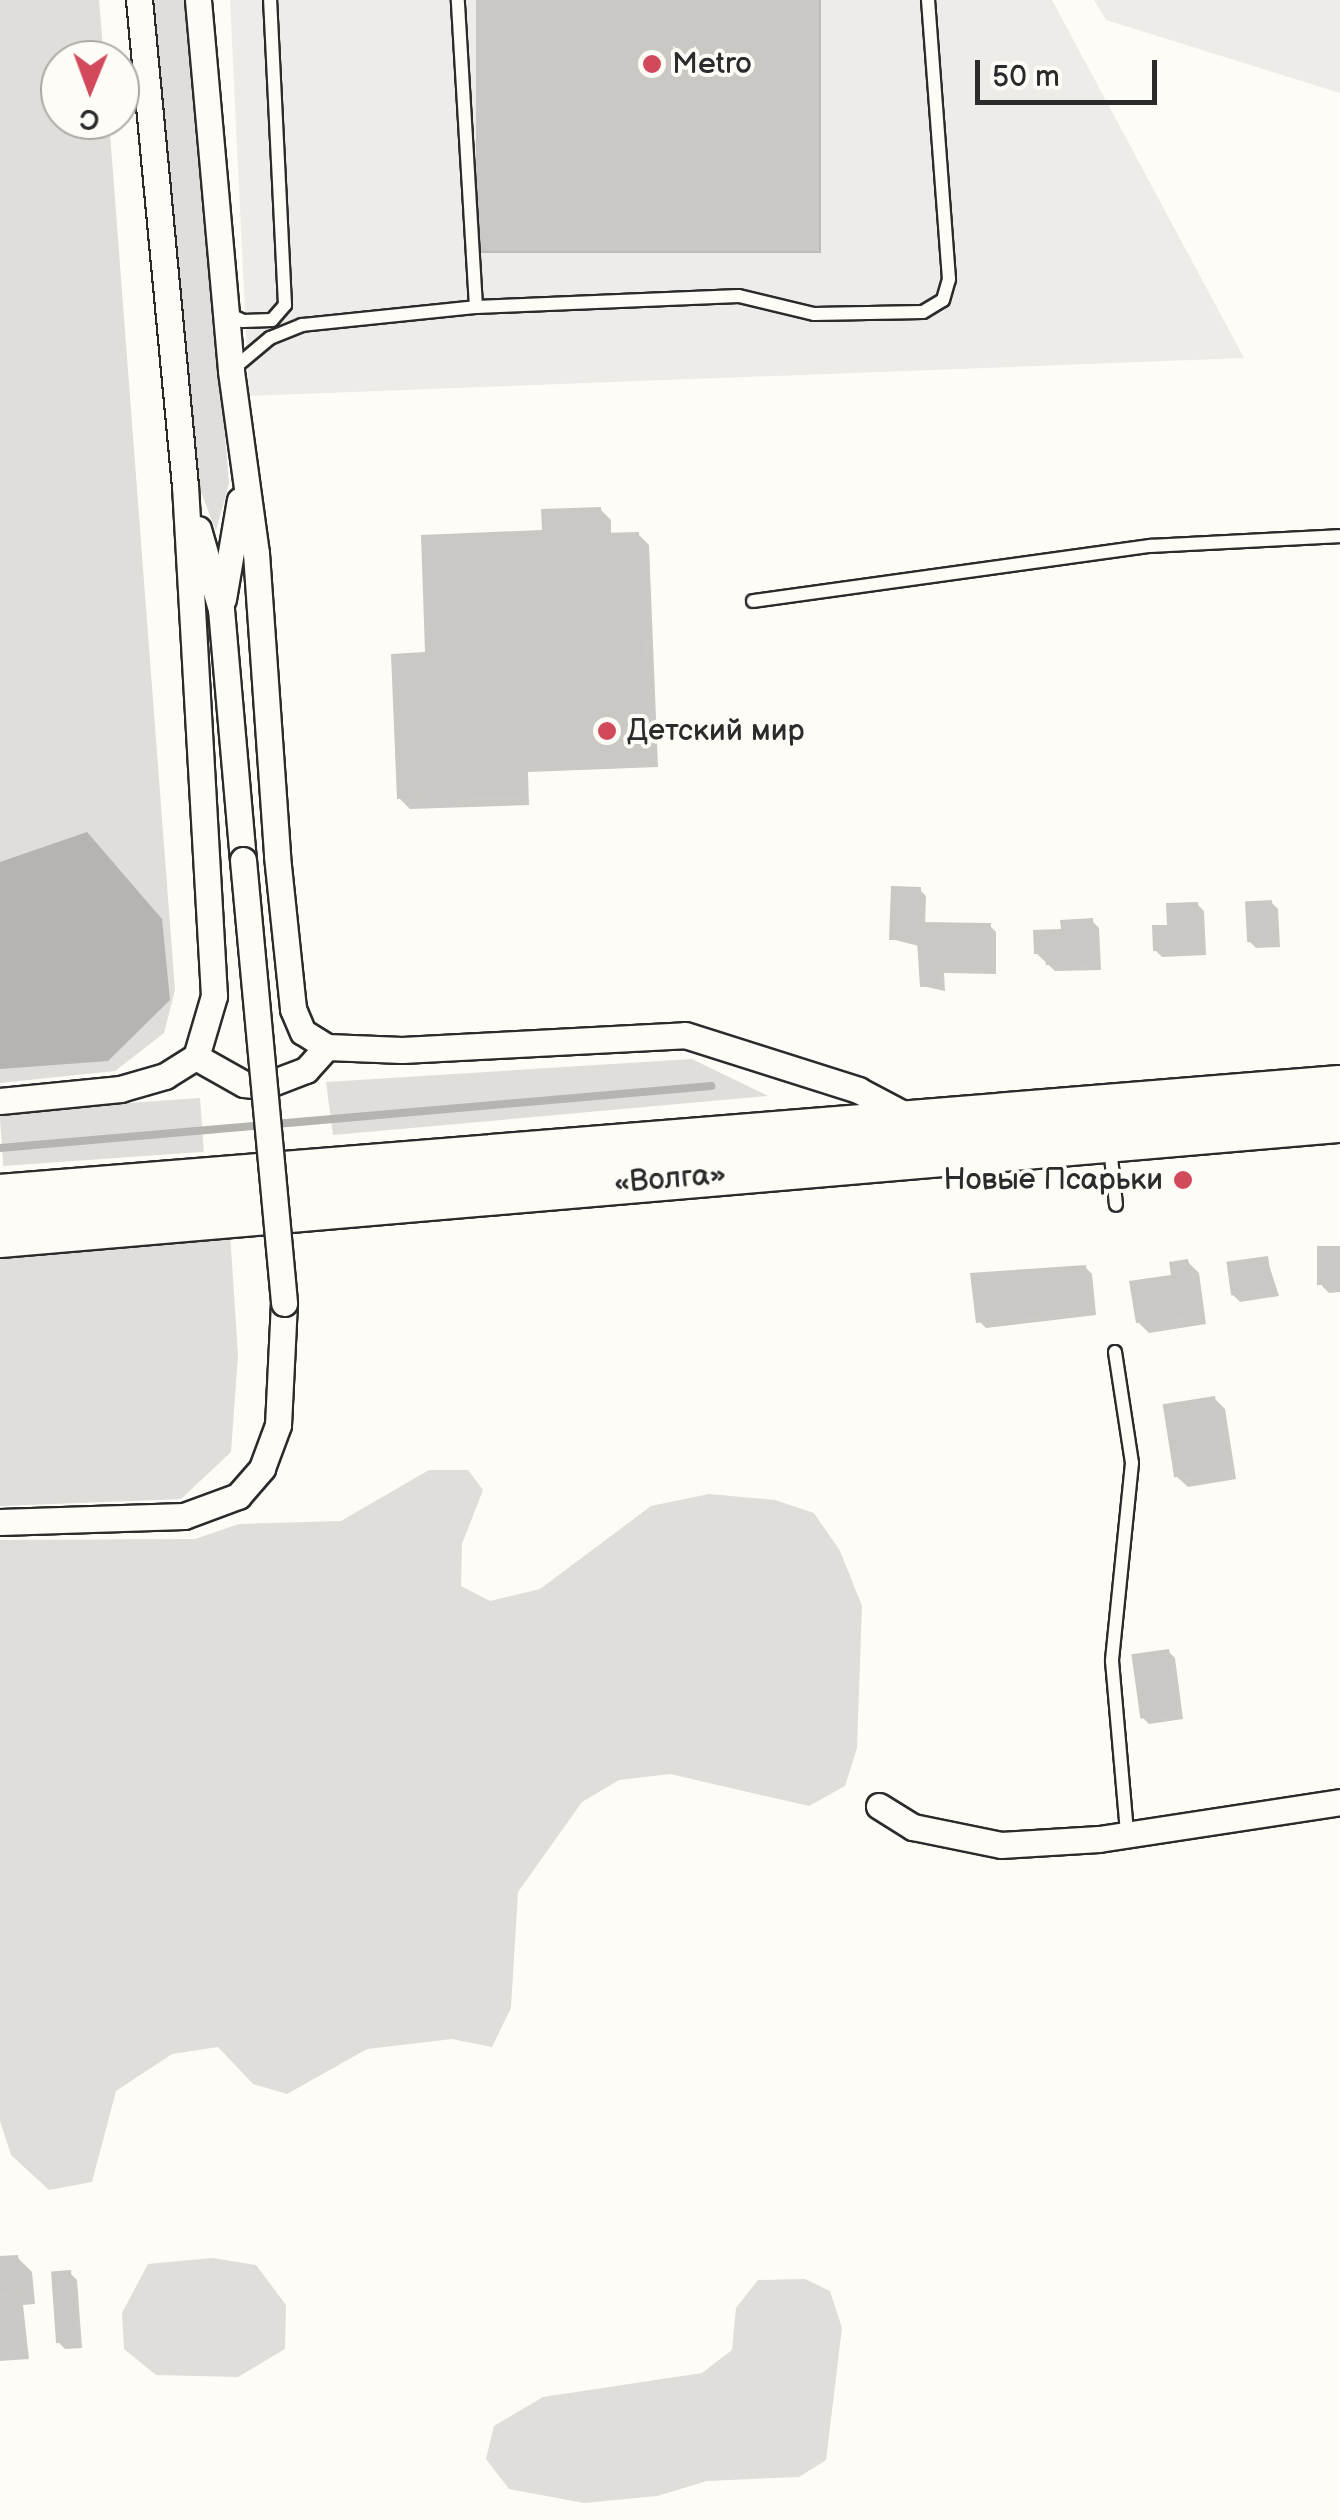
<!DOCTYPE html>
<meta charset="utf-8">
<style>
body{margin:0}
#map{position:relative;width:1340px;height:2520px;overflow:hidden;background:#fdfcf7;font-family:"Balsamiq Sans",sans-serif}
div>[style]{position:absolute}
.built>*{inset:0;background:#edece8}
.green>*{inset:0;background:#dfdeda;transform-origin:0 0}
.water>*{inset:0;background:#b5b4b1}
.shadow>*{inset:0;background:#0003;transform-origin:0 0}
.stream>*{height:8px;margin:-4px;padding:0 4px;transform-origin:4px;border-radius:4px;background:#b5b4b1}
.building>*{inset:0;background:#c9c8c4;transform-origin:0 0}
.roads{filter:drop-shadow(2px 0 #2b2b2b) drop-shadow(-2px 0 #2b2b2b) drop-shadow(0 2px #2b2b2b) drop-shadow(0 -2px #2b2b2b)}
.service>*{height:12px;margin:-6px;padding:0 6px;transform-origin:6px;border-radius:6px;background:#fdfcf7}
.minor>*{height:25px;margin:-12.5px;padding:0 12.5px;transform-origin:12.5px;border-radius:12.5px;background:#fdfcf7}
.trunk>*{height:42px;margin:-21px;padding:0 21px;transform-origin:21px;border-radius:21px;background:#fdfcf7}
.bridges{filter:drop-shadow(2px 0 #2b2b2b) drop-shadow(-2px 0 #2b2b2b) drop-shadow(0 2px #2b2b2b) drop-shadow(0 -2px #2b2b2b)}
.minor-bridge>*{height:25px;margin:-12.5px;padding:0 12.5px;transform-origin:12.5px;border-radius:12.5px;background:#fdfcf7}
.dots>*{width:28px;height:28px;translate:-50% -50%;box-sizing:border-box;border:5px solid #fdfcf7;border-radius:50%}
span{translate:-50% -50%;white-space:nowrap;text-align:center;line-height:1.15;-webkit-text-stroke:8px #fdfcf7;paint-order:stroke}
.poi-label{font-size:30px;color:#2b2b2b}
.left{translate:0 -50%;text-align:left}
.right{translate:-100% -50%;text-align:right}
.street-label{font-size:30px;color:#2b2b2b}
.north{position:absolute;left:40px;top:40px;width:100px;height:100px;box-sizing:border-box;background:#fdfcf7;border:2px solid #a9a8a5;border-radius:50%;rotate:181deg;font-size:28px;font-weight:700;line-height:40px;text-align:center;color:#2b2b2b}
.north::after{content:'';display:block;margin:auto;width:35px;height:45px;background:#d1495b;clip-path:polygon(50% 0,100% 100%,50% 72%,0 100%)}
.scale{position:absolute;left:975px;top:60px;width:182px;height:45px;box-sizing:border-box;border:5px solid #2b2b2b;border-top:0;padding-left:12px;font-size:30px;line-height:35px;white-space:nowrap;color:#2b2b2b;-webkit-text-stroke:8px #fdfcf7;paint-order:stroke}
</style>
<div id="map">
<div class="built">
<i style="clip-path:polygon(230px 0,1052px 0,1244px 358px,249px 396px)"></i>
<i style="clip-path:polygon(1094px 0,1340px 0,1340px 93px,1106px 20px)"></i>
</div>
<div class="green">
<i style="clip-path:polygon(0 0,99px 0,104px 60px,60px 60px,60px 120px,109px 120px,175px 990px,164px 1033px,115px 1071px,0 1083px)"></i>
<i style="clip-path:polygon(152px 0,187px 0,229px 483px,216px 531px,198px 484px)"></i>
<i style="clip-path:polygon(692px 1059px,768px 1096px,333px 1135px,326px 1082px)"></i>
<i style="left:200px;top:1098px;width:54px;height:201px;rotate:86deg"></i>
<i style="clip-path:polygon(230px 1233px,238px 1355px,231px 1452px,181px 1499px,0 1506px,0 1254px)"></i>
<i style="clip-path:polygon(429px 1470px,468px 1470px,483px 1490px,462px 1544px,461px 1586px,490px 1601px,540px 1589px,651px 1506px,709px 1494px,775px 1500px,814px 1513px,840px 1551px,862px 1606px,857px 1748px,845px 1786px,809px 1806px,670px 1774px,619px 1780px,582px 1802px,518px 1892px,511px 2008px,492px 2047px,452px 2039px,367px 2049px,287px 2094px,253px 2084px,218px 2047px,172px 2054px,116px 2091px,92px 2182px,49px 2190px,11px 2155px,0 2121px,0 1540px,195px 1539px,239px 1524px,341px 1521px)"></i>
<i style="clip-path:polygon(212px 2258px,256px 2265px,286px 2305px,285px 2349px,238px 2377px,156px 2375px,124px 2349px,122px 2313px,148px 2264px)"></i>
<i style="clip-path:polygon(805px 2279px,830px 2291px,842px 2328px,826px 2460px,799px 2477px,707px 2481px,657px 2496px,584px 2503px,509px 2489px,486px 2459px,494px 2426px,543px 2397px,702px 2373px,732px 2350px,736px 2308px,758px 2280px)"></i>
</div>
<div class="water">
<i style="clip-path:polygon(87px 832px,162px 919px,170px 1000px,108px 1061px,0 1069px,0 862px)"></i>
</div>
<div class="shadow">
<i style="left:478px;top:0;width:343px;height:253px"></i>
<i style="clip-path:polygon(600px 509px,611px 520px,611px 535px,638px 534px,649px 545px,658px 767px,528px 772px,529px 805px,410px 809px,399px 798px,428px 655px,544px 533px)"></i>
<i style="clip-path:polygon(920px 890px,926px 896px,925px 925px,990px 926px,996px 932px,996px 974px,944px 973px,945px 991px,922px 986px,919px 946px,891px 939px)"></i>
<i style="clip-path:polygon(1271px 902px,1278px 909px,1280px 947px,1256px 948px,1249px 941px)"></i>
<i style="clip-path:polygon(1197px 904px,1204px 911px,1206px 955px,1162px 957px,1155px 950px,1170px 927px)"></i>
<i style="clip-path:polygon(1092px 921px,1099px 928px,1101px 970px,1055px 971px,1036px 953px,1063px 932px)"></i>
<i style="clip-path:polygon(1340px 1248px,1340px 1292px,1329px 1293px,1322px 1286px)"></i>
<i style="clip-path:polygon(1267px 1259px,1279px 1296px,1240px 1302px,1233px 1295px)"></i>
<i style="clip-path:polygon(1188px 1262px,1199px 1273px,1206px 1324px,1149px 1333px,1138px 1322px)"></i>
<i style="clip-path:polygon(1086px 1268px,1092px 1274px,1096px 1315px,986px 1328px,979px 1321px)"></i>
<i style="clip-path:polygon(1214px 1398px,1225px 1409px,1236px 1479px,1188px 1487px,1176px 1476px)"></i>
<i style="clip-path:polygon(1168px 1651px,1175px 1658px,1183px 1719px,1149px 1724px,1142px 1717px)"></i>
<i style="clip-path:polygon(17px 2257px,32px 2272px,35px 2304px,23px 2305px,29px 2359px,0 2361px,0 2259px)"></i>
<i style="clip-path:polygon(70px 2273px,77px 2280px,82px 2348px,65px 2349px,58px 2342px)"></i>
</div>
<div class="stream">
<i style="left:0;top:1148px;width:714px;rotate:-4.98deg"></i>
</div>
<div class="building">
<i style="left:476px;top:0;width:343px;height:251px"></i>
<i style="clip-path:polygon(601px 507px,602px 533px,639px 532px,648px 757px,518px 762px,520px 795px,397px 799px,391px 654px,425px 652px,421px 535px,542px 530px,541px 509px)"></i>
<i style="clip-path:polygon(891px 886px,921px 887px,920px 922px,991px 923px,990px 969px,939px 968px,940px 985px,920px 987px,917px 940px,889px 940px)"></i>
<i style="left:1272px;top:900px;width:41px;height:27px;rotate:87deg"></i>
<i style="clip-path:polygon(1198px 902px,1200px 949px,1153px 951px,1152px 925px,1167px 925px,1166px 903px)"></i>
<i style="clip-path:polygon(1093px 918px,1095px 964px,1046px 965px,1045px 954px,1034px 954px,1033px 930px,1061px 929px,1060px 920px)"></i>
<i style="left:1340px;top:1246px;width:39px;height:23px;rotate:90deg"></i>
<i style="left:1268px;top:1256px;width:34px;height:42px;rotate:82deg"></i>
<i style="clip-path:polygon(1188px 1259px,1197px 1313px,1136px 1323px,1129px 1281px,1171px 1275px,1169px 1262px)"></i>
<i style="clip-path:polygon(1086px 1265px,1090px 1308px,976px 1323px,970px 1273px)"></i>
<i style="left:1215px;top:1396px;width:74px;height:53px;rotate:81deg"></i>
<i style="left:1169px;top:1649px;width:65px;height:38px;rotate:82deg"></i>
<i style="clip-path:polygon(18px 2255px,22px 2290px,0 2292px,0 2256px)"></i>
<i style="left:71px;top:2270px;width:72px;height:20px;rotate:86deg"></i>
</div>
<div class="roads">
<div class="service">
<i style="left:476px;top:307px;width:263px;rotate:-2.4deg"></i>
<i style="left:739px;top:296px;width:77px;rotate:13.5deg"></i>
<i style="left:814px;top:314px;width:109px;rotate:-1.1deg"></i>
<i style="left:923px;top:312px;width:23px;rotate:-31deg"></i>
<i style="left:943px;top:300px;width:22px;rotate:-74deg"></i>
<i style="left:949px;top:279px;width:280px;rotate:-94.3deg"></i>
<i style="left:226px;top:313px;width:19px;rotate:25deg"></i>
<i style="left:243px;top:321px;width:29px;rotate:-2deg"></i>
<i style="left:272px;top:320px;width:20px;rotate:-49deg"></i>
<i style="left:285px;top:305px;width:305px;rotate:-92.8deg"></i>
<i style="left:233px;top:369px;width:48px;rotate:-40deg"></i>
<i style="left:270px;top:338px;width:35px;rotate:-22deg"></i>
<i style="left:302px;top:325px;width:175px;rotate:-5.9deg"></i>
<i style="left:476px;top:307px;width:308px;rotate:-93.4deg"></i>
<i style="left:753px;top:601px;width:402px;rotate:-7.9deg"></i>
<i style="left:1151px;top:546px;width:189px;rotate:-3deg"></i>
<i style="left:1110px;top:1147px;width:58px;rotate:84.1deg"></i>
<i style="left:1115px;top:1352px;width:112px;rotate:81.3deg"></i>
<i style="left:1132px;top:1463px;width:199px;rotate:95.8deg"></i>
<i style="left:1112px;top:1661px;width:173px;rotate:85deg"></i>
</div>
<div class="minor">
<i style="left:198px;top:0;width:372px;rotate:84.9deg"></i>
<i style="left:231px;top:371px;width:184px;rotate:82.2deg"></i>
<i style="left:256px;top:553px;width:304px;rotate:86deg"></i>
<i style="left:277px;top:856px;width:154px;rotate:84deg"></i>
<i style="left:293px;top:1009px;width:25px;rotate:67deg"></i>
<i style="left:303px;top:1032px;width:28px;rotate:32deg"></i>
<i style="left:327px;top:1047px;width:75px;rotate:2.3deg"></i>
<i style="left:402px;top:1050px;width:283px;rotate:-3deg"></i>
<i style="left:685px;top:1035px;width:182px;rotate:17.6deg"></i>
<i style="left:858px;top:1090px;width:60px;rotate:27.8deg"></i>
<i style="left:198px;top:529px;width:83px;rotate:74deg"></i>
<i style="left:221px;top:609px;width:252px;rotate:85deg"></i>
<i style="left:223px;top:599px;width:100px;rotate:-80.3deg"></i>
<i style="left:196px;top:1057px;width:55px;rotate:29.4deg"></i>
<i style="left:244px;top:1084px;width:20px;rotate:6deg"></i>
<i style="left:264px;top:1086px;width:45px;rotate:-20.9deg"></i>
<i style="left:306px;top:1070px;width:31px;rotate:-48deg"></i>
<i style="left:0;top:1101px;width:121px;rotate:-5.7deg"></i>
<i style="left:120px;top:1089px;width:47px;rotate:-16.1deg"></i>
<i style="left:165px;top:1076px;width:36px;rotate:-32deg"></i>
<i style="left:196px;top:1057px;width:64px;rotate:-73.6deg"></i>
<i style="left:214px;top:996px;width:511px;rotate:-93.25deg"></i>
<i style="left:185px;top:486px;width:488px;rotate:-95.4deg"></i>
<i style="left:0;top:1522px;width:184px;rotate:-1.9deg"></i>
<i style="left:184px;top:1516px;width:58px;rotate:-20.3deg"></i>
<i style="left:238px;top:1496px;width:37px;rotate:-49deg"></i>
<i style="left:262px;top:1468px;width:46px;rotate:-69.6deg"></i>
<i style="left:278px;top:1425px;width:122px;rotate:-87.2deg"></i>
<i style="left:879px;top:1806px;width:40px;rotate:32deg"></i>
<i style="left:913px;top:1827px;width:90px;rotate:11.6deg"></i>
<i style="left:1001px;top:1845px;width:98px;rotate:-3.5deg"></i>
<i style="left:1099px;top:1839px;width:244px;rotate:-8.7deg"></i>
</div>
<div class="trunk">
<i style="left:0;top:1196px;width:1344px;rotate:-4.65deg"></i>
<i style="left:0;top:1236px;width:1345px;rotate:-4.91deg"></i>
</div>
</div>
<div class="bridges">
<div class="minor-bridge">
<i style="left:243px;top:860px;width:445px;rotate:84.7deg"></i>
</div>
</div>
<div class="dots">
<i style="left:652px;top:64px;background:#d1495b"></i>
<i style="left:607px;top:731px;background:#d1495b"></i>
<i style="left:1183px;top:1180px;background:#d1495b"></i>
</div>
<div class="poi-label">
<span class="left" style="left:672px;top:64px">Metro</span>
<span class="left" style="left:627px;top:731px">Детский мир</span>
<span class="right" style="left:1163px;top:1180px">Новые Псарьки</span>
</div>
<div class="street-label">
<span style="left:670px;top:1179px;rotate:-5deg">«Волга»</span>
</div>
<div class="north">С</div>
<div class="scale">50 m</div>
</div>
